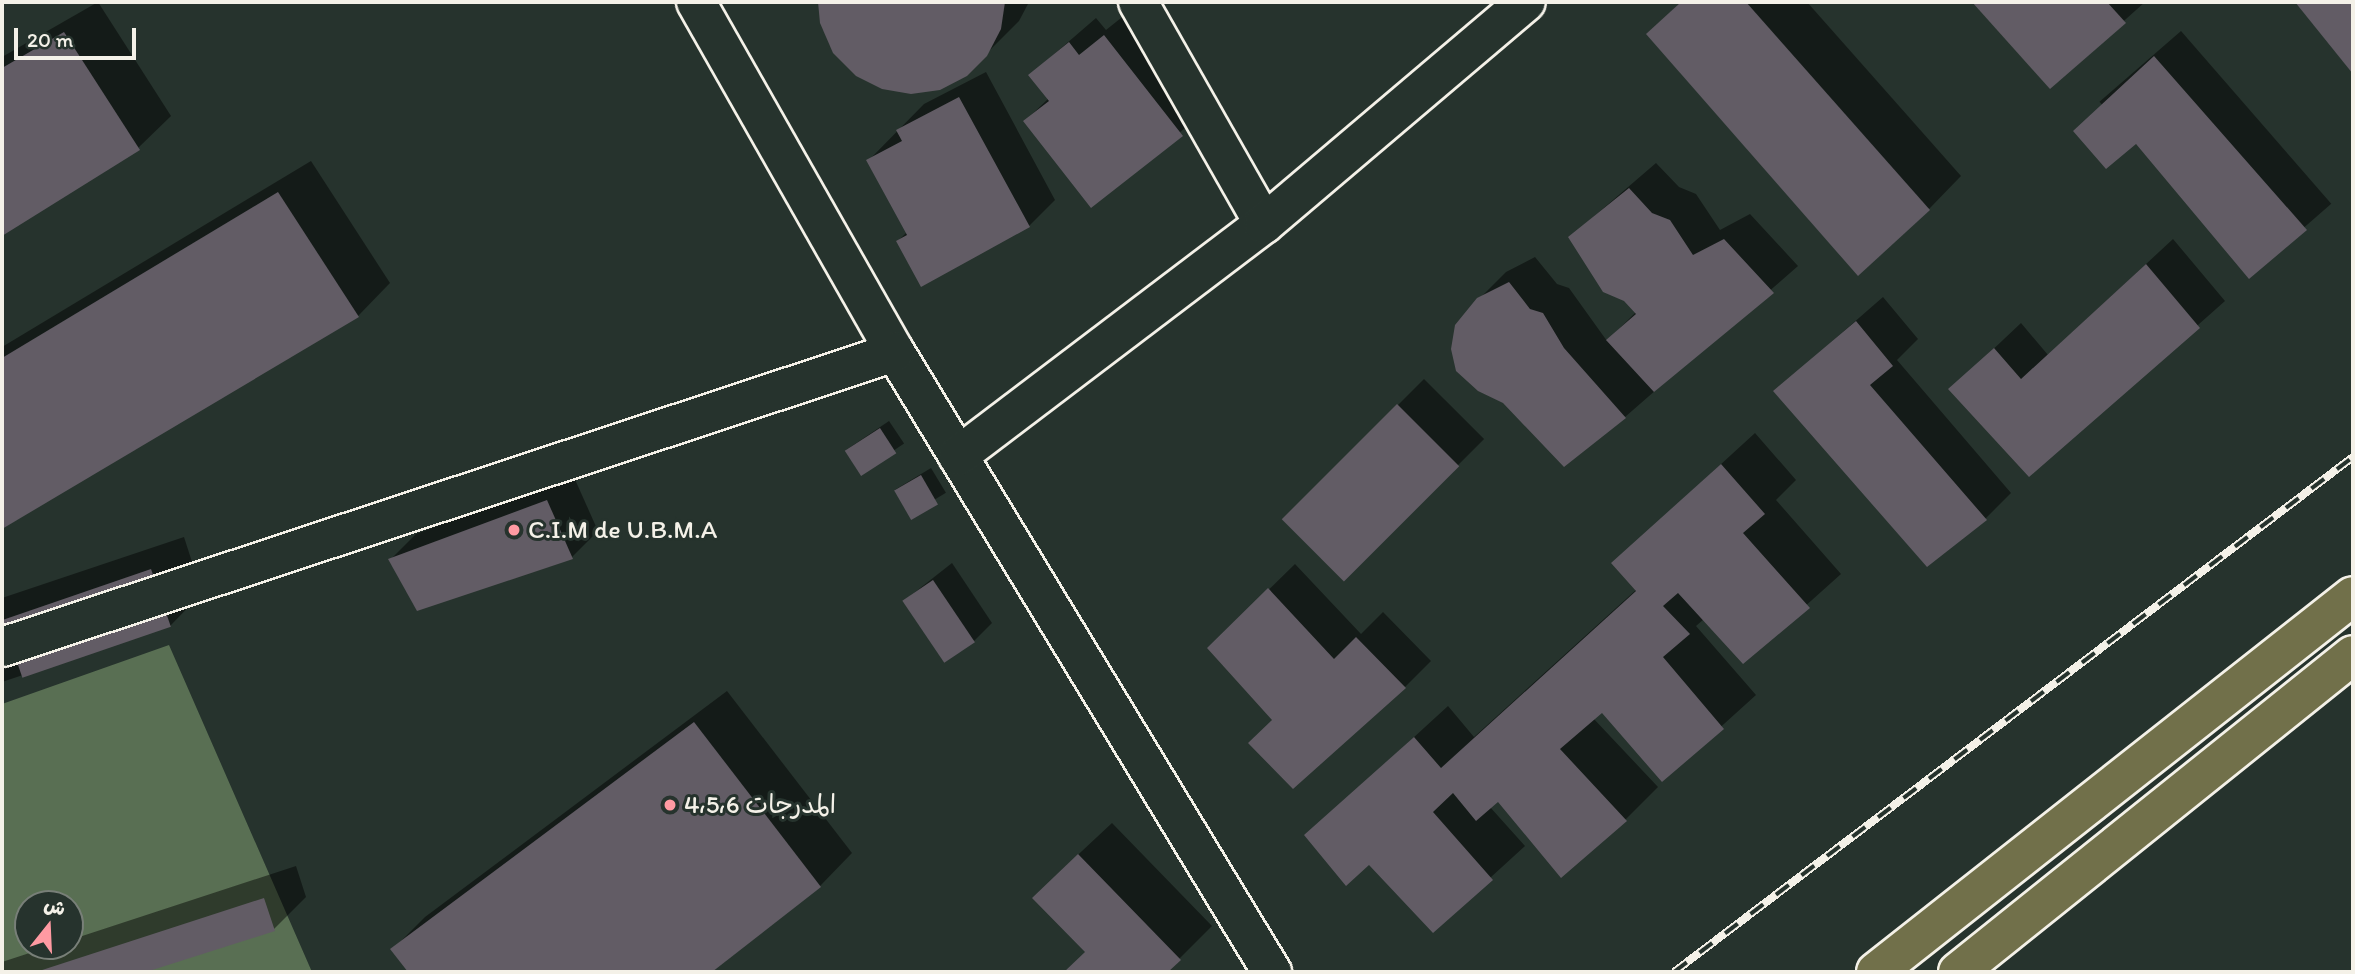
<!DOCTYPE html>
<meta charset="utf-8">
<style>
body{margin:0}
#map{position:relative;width:2355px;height:974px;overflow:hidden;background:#26332d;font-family:Itim,"Playpen Sans Arabic",sans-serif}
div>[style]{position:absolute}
.green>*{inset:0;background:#596f53}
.shadow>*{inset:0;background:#0007;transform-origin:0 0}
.building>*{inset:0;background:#625c65;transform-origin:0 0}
.roads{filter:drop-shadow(2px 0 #f4f1e8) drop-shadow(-2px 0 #f4f1e8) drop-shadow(0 2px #f4f1e8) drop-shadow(0 -2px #f4f1e8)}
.minor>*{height:38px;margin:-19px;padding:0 19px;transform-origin:19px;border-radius:19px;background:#26332d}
.major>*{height:38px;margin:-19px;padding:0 19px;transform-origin:19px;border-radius:19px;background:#71704a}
.rail>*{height:8px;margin-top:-4px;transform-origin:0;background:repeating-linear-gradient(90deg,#26332d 0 16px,#f4f1e8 0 32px);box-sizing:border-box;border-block:2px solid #f4f1e8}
.dots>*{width:19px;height:19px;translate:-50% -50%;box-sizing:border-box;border:4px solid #26332d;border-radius:50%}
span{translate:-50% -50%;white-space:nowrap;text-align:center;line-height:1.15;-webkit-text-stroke:6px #26332d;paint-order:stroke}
.poi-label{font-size:26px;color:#f4f1e8}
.left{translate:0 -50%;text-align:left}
.frame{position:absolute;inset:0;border:4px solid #f4f1e8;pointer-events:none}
.north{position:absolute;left:14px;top:890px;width:70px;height:70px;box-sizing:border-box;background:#26332d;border:2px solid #787f78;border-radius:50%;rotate:18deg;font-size:19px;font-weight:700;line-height:28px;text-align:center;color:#f4f1e8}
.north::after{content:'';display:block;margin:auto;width:24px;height:32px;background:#ff9aa2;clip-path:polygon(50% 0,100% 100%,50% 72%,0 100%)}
.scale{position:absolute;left:14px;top:28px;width:122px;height:32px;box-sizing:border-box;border:4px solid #f4f1e8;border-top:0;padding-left:9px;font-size:21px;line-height:24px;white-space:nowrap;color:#f4f1e8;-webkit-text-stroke:5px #26332d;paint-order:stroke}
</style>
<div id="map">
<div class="green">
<i style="clip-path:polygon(evenodd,169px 645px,312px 972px,2px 972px,2px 704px,169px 645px,28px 904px,70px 904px,70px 946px,28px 946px,28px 904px)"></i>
</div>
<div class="shadow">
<i style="clip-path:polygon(98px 2px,171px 116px,138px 148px,2px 234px,2px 57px)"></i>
<i style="clip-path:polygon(820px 2px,1029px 2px,1019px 21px,965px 75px,821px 23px)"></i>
<i style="clip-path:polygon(1681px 2px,1807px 2px,1961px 176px,1929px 209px,1649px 34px)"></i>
<i style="clip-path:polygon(1974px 2px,2145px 2px,2050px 87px)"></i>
<i style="clip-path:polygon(2298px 2px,2353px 2px,2353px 71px)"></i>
<i style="clip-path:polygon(1131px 10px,1208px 109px,1092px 205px,1025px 121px,1049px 98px,1030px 75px,1096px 18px,1106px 30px)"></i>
<i style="left:2181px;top:31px;width:229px;height:108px;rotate:49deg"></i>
<i style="clip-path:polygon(986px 72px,1055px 200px,1029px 226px,898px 241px,907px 232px,869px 160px,924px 104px)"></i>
<i style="clip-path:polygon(311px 161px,390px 283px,358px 316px,2px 527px,2px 347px)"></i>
<i style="clip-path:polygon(1656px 163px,1679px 187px,1696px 194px,1720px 230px,1750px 214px,1798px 266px,1625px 417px,1479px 299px,1506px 272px,1535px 257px,1557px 284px,1569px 288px,1607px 341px,1636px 312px,1570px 237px)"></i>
<i style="clip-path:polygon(2173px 239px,2225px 301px,2029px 475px,1951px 389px,2021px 323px,2048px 355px)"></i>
<i style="clip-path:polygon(1883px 297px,1918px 339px,1897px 360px,2011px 493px,1985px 519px,1775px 391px)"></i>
<i style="left:1424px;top:379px;width:85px;height:198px;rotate:45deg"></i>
<i style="left:889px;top:421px;width:27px;height:51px;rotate:56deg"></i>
<i style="clip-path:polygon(1755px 433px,1796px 480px,1776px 500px,1841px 574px,1743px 662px,1704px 619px,1696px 626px,1756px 695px,1662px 780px,1602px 711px,1593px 718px,1658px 787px,1626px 819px,1561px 875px,1498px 800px,1490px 807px,1525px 846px,1433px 930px,1369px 862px,1306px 836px,1448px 706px,1474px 737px,1637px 589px,1613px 563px)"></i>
<i style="left:931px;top:468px;width:29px;height:42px;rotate:59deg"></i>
<i style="clip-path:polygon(573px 475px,598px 531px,572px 557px,418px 609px,390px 560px,416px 534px)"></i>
<i style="clip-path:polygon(184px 537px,202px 593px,170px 626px,2px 682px,2px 598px)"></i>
<i style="clip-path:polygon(952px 563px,992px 623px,974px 641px,905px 600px)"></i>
<i style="clip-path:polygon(1295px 564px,1361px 634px,1383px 612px,1431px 661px,1405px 687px,1274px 719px,1209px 648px)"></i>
<i style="clip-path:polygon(727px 691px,852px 853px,820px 886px,709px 972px,410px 972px,393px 949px,425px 917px)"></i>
<i style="clip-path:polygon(1112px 823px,1212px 926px,1166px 972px,1066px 972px,1087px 952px,1067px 865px)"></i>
<i style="clip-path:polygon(296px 866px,306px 897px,274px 929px,140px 972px,2px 972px,2px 962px,51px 946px,70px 946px,70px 940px)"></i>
</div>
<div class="building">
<i style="clip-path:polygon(818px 2px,1005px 2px,1001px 29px,987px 56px,967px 76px,940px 90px,911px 94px,882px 89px,856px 76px,833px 53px,820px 23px)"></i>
<i style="clip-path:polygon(1681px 2px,1746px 2px,1930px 210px,1858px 276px,1646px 34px)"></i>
<i style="clip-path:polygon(1972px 2px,2107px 2px,2126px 23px,2050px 89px)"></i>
<i style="clip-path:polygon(2295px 2px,2353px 2px,2353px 74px)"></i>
<i style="clip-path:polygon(64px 32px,140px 150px,2px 236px,2px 68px)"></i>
<i style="clip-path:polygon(1104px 35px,1183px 136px,1091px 208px,1023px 121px,1049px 101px,1028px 75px,1069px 42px,1079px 55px)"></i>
<i style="clip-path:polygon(2154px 56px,2307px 230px,2249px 279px,2136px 144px,2106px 169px,2073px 131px)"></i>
<i style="clip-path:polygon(959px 97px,1030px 227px,921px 287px,896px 241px,907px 235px,866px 160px,902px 141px,896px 130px)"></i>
<i style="clip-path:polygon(1629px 188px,1652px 213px,1670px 220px,1693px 255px,1724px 239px,1774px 293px,1654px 392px,1606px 340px,1636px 314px,1624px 301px,1603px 292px,1568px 237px)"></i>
<i style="clip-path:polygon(278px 192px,359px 317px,2px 529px,2px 358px)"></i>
<i style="clip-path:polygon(2146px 264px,2200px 328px,2029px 477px,1948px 389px,1994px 348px,2021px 379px)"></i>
<i style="clip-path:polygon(1509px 282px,1530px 309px,1543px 313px,1564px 348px,1626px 418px,1564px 467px,1503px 403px,1478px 391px,1456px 371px,1451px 349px,1455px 325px,1477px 298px)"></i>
<i style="clip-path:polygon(1856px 321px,1893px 366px,1870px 385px,1987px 520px,1927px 567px,1773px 391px)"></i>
<i style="left:1397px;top:404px;width:88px;height:163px;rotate:45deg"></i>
<i style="left:880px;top:428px;width:30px;height:42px;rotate:57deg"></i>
<i style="clip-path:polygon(1721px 464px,1765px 514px,1743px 533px,1810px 608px,1743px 664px,1678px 593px,1663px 606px,1690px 634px,1663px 657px,1724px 729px,1662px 782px,1602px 713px,1560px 749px,1627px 821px,1561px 878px,1498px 802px,1476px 821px,1453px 793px,1433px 812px,1493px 880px,1433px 933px,1369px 865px,1346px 886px,1304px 835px,1414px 737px,1441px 768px,1636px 591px,1611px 563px)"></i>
<i style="left:921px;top:475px;width:34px;height:31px;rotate:60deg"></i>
<i style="clip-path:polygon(547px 500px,573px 559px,417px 611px,388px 559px)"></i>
<i style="left:151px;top:569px;width:61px;height:157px;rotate:71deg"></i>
<i style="left:933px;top:580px;width:75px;height:37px;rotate:56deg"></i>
<i style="clip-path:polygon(1268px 588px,1334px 659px,1356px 637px,1406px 688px,1293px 789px,1248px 743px,1272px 720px,1207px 648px)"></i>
<i style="clip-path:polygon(694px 722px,821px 887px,712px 972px,408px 972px,390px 949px)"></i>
<i style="clip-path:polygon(1078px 854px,1181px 960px,1168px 972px,1064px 972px,1085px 952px,1032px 898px)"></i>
<i style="clip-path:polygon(264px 898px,275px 931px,146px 972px,36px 972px)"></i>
</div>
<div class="roads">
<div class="minor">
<i style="left:696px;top:2px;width:403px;rotate:60.4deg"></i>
<i style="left:895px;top:352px;width:726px;rotate:58.7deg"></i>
<i style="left:1138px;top:2px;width:255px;rotate:60.4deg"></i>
<i style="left:958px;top:456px;width:384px;rotate:-37.2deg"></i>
<i style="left:1264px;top:224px;width:343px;rotate:-40.3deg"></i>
<i style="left:2px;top:647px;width:940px;rotate:-18.28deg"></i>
</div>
<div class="major">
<i style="left:1876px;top:972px;width:607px;rotate:-38.25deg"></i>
<i style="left:1958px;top:972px;width:506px;rotate:-38.75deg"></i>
</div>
</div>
<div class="rail">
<i style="left:1674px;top:972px;width:852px;rotate:-37.18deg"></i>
</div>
<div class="dots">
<i style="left:514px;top:530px;background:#ff9aa2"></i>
<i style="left:670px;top:805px;background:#ff9aa2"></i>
</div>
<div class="poi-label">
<span class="left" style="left:528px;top:530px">C.I.M de U.B.M.A</span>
<span class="left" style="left:684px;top:805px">المدرجات 4،5،6</span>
</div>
<div class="frame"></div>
<div class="north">ش</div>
<div class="scale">20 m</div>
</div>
